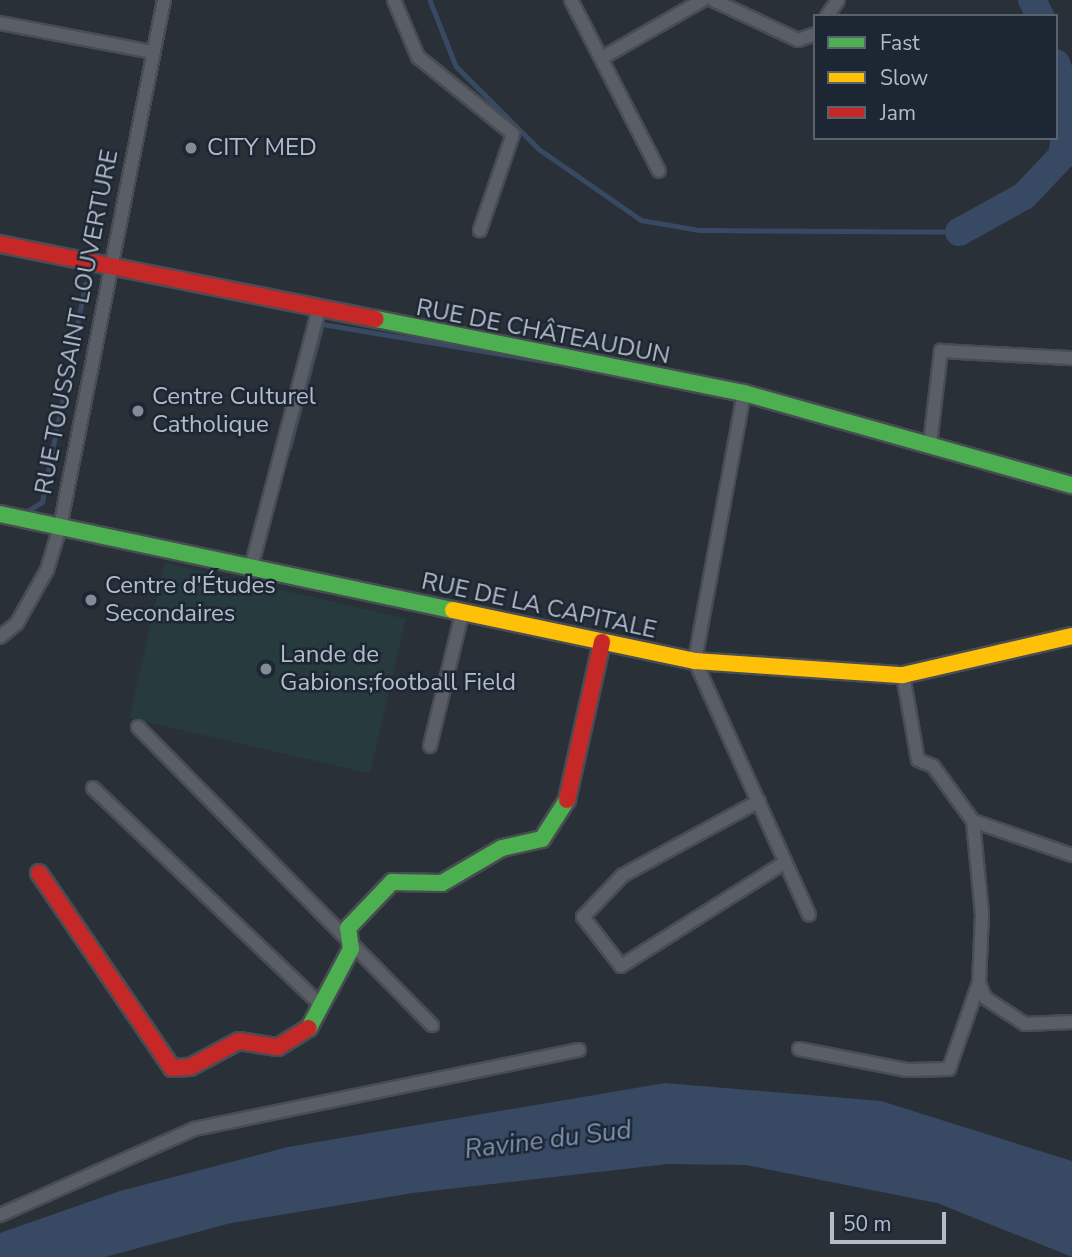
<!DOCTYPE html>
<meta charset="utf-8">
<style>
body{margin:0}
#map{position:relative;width:1072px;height:1257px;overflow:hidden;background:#2a3038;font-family:"Nunito Sans",sans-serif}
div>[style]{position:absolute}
.green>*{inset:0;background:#273a3e;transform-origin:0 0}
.water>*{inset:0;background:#384963}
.stream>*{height:4.5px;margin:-2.25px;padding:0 2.25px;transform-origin:2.25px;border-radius:2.25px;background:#384963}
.river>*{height:28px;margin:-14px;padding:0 14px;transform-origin:14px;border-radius:14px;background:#384963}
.roads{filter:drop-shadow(2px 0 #484c53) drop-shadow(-2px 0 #484c53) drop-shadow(0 2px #484c53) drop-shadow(0 -2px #484c53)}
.street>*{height:12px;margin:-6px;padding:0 6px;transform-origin:6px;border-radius:6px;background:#5a5e66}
.fast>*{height:16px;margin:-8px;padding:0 8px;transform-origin:8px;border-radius:8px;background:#4caf50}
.slow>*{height:16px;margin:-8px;padding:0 8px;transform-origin:8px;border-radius:8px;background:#ffc107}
.jam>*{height:16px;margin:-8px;padding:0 8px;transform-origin:8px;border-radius:8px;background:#c62828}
.dots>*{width:19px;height:19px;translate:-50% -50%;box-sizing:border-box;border:4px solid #1d2633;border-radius:50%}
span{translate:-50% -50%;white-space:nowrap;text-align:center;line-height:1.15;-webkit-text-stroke:5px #1d2633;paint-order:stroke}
.poi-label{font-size:24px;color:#b4bcc9}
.left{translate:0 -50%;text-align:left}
.street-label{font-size:24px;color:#b4bcc9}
.water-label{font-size:26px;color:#7c92b1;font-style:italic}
.legend{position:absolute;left:813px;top:14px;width:245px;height:126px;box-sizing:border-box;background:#1d2633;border:2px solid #59626f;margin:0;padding:9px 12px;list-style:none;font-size:21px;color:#b4bcc9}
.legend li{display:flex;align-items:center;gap:14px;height:35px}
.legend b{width:35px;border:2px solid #59626f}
.scale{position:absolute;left:830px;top:1212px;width:116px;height:32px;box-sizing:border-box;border:4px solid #b4bcc9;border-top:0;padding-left:9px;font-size:21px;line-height:24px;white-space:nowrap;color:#b4bcc9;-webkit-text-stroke:5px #1d2633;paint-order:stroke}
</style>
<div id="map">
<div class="green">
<i style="left:165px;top:563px;width:247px;height:159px;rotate:13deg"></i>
</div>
<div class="water">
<i style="clip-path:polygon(665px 1083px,881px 1101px,1072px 1161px,1072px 1257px,937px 1203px,746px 1165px,668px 1164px,413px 1193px,231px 1223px,105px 1257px,0 1257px,0 1233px,120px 1191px,288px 1147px)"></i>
</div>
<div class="stream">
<i style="left:430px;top:0;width:71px;rotate:68.5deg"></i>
<i style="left:456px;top:66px;width:117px;rotate:45deg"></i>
<i style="left:539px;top:149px;width:124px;rotate:34.8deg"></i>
<i style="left:641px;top:220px;width:59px;rotate:9.8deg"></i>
<i style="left:699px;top:230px;width:260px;rotate:0.4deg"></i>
<i style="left:289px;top:448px;width:128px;rotate:-75.1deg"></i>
<i style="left:322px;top:324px;width:236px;rotate:9.5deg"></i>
<i style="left:28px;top:511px;width:17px;rotate:-33deg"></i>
<i style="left:42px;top:502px;width:222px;rotate:-78.8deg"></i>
</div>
<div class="river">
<i style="left:1032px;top:0;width:18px;rotate:63deg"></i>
<i style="left:959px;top:232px;width:74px;rotate:-29deg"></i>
<i style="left:1024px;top:196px;width:55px;rotate:-46.5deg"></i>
<i style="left:1062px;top:156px;width:54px;rotate:-81.4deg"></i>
<i style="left:1070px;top:103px;width:42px;rotate:-109.3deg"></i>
</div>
<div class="roads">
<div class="street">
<i style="left:394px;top:0;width:62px;rotate:67.2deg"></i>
<i style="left:418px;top:57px;width:122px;rotate:39deg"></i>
<i style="left:513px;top:134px;width:102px;rotate:109deg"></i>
<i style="left:571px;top:0;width:192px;rotate:62.8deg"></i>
<i style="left:713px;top:0;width:94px;rotate:25.2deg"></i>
<i style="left:798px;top:40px;width:18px;rotate:-19deg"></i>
<i style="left:827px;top:16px;width:19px;rotate:-55deg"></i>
<i style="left:0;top:23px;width:155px;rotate:10.8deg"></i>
<i style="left:602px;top:58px;width:116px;rotate:-29.9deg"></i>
<i style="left:744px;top:393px;width:272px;rotate:100.4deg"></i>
<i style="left:695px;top:661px;width:278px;rotate:65.8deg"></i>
<i style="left:930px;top:444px;width:94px;rotate:-83.3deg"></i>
<i style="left:941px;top:351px;width:131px;rotate:3.1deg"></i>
<i style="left:251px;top:568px;width:265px;rotate:-75.3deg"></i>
<i style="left:0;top:637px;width:22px;rotate:-39deg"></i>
<i style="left:17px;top:623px;width:61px;rotate:-60.5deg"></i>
<i style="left:47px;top:570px;width:45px;rotate:-73.2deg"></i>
<i style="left:60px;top:527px;width:537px;rotate:-78.84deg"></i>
<i style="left:903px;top:675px;width:86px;rotate:80deg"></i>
<i style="left:918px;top:760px;width:16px;rotate:22deg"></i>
<i style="left:933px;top:766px;width:68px;rotate:54deg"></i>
<i style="left:973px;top:821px;width:94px;rotate:84.5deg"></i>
<i style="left:982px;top:915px;width:68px;rotate:92.5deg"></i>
<i style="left:979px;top:983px;width:16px;rotate:68deg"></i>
<i style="left:985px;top:998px;width:48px;rotate:33deg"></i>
<i style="left:1025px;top:1024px;width:47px;rotate:-2.4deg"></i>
<i style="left:138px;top:727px;width:419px;rotate:45.4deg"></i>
<i style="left:430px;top:746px;width:136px;rotate:-76.4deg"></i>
<i style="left:93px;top:788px;width:315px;rotate:43.6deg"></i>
<i style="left:759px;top:801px;width:155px;rotate:151.4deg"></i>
<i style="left:623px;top:875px;width:58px;rotate:133.6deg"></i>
<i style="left:583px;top:917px;width:62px;rotate:52.2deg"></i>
<i style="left:621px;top:966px;width:189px;rotate:-32.3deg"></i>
<i style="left:973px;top:821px;width:105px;rotate:19deg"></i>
<i style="left:799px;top:1049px;width:110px;rotate:11deg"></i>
<i style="left:907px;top:1070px;width:42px;rotate:-1.4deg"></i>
<i style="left:949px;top:1069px;width:91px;rotate:-70.8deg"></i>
<i style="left:0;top:1215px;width:212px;rotate:-23.9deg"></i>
<i style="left:194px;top:1129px;width:393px;rotate:-11.6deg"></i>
</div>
<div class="fast">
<i style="left:376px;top:319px;width:375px;rotate:11.4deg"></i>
<i style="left:744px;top:393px;width:341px;rotate:15.7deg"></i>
<i style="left:0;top:514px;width:463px;rotate:12deg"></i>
<i style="left:309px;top:1028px;width:89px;rotate:-62deg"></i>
<i style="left:351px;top:949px;width:21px;rotate:-98deg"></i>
<i style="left:348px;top:928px;width:64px;rotate:-46.3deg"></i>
<i style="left:392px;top:882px;width:50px;rotate:1.1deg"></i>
<i style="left:442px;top:883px;width:69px;rotate:-30.3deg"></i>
<i style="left:502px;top:848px;width:41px;rotate:-12.7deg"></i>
<i style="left:542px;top:839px;width:46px;rotate:-57.3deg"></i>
</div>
<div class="slow">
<i style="left:453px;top:610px;width:247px;rotate:11.9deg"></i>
<i style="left:695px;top:661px;width:208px;rotate:3.9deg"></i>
<i style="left:903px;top:675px;width:173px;rotate:-13deg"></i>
</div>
<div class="jam">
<i style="left:0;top:244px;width:383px;rotate:11.3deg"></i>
<i style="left:567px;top:800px;width:162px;rotate:-77.5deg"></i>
<i style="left:39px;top:873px;width:236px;rotate:55.7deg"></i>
<i style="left:172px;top:1068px;width:18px;rotate:-3deg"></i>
<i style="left:190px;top:1067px;width:55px;rotate:-28deg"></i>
<i style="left:239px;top:1041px;width:39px;rotate:9deg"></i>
<i style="left:278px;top:1047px;width:36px;rotate:-32deg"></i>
</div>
</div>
<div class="dots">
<i style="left:191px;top:148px;background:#848b96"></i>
<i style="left:138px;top:411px;background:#848b96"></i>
<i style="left:91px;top:600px;background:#848b96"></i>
<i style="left:266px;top:669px;background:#848b96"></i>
</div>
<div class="poi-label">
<span class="left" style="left:207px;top:148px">CITY MED</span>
<span class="left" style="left:152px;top:411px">Centre Culturel<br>Catholique</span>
<span class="left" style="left:105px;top:600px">Centre d'Études<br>Secondaires</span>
<span class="left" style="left:280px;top:669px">Lande de<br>Gabions;football Field</span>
</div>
<div class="street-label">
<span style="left:77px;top:322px;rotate:-79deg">RUE TOUSSAINT LOUVERTURE</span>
<span style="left:543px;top:332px;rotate:11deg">RUE DE CHÂTEAUDUN</span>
<span style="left:539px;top:606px;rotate:12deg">RUE DE LA CAPITALE</span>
</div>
<div class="water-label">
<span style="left:548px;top:1140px;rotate:-7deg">Ravine du Sud</span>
</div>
<ul class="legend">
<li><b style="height:9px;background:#4caf50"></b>Fast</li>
<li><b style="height:9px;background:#ffc107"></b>Slow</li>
<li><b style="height:9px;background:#c62828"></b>Jam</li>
</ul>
<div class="scale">50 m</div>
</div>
